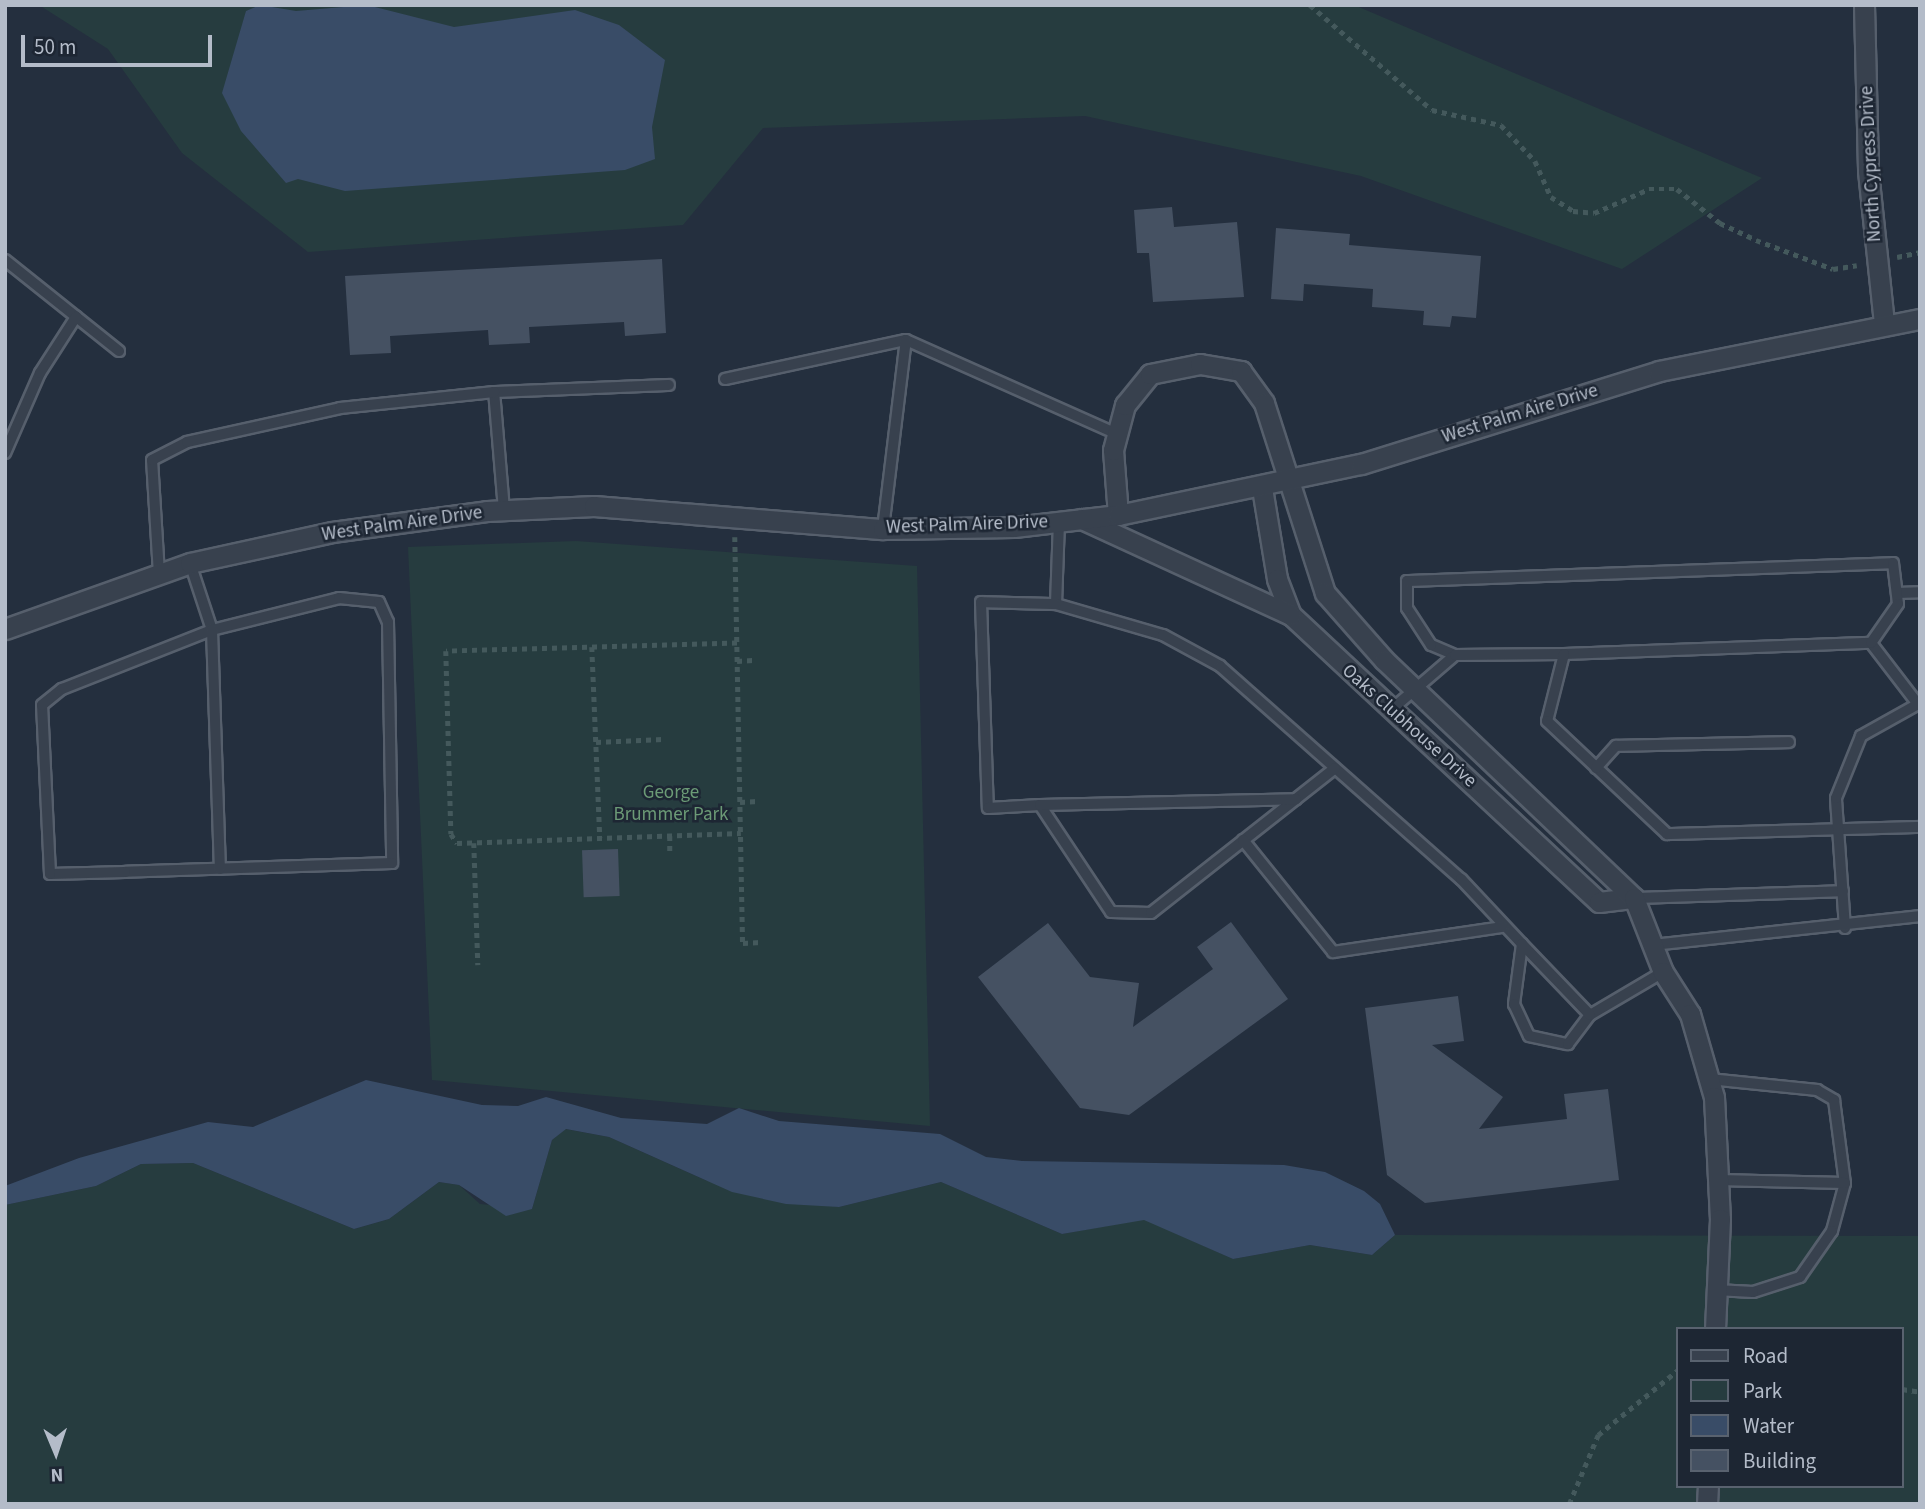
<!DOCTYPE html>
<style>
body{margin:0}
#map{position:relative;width:1925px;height:1509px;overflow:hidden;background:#242f3e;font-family:"Source Sans 3",sans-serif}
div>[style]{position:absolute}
.green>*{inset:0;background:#263c3f}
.water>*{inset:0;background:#394c67}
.building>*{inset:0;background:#455162;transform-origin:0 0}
.path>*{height:4.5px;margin-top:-2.25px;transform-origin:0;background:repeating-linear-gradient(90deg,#44595c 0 5px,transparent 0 10px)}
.roads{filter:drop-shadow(2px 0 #565f6c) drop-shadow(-2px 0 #565f6c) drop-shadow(0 2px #565f6c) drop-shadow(0 -2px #565f6c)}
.service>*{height:10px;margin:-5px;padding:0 5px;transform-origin:5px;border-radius:5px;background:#38414e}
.minor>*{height:19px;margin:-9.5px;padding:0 9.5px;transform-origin:9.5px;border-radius:9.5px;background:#38414e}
span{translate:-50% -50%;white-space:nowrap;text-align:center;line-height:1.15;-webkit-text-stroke:5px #1d2633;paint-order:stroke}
.street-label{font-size:19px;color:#b4bcc9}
.park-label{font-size:19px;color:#6b9a76}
.frame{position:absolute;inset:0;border:7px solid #b4bcc9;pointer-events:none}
.legend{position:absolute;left:1676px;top:1327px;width:228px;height:161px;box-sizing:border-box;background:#1d2633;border:2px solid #59626f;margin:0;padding:9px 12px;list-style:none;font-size:21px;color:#b4bcc9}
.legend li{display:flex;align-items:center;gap:14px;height:35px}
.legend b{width:35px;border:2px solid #59626f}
.north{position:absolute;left:21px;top:1418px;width:70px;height:70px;-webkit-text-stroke:5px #1d2633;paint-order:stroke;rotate:178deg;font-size:19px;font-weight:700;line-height:28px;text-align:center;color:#b4bcc9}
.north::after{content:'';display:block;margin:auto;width:24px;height:32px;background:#b4bcc9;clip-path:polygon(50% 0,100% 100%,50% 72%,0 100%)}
.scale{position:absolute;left:21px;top:35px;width:191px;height:32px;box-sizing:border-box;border:4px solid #b4bcc9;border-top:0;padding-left:9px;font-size:21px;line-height:24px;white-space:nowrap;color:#b4bcc9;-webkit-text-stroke:5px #1d2633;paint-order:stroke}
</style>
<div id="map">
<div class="green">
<i style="clip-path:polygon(39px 5px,1354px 5px,1762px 178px,1622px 269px,1361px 176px,1085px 116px,763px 128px,683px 225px,308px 252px,182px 153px,108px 49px)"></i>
<i style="clip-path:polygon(576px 541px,917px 566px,930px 1126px,432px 1080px,408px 547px)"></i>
<i style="clip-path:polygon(evenodd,565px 1129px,609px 1137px,705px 1180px,839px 1207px,941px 1182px,1062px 1234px,1144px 1219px,1233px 1259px,1310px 1245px,1372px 1255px,1395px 1235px,1920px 1236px,1920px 1504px,5px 1504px,5px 1205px,96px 1186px,141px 1164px,193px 1163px,354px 1229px,389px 1219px,439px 1182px,459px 1185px,480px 1204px,532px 1209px,552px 1140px,565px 1129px,1678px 1329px,1902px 1329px,1902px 1486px,1678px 1486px,1678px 1329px)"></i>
</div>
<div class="water">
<i style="clip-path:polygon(260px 5px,296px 11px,367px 5px,454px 27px,575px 10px,619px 25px,665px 60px,652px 127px,655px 159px,625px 170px,345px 191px,298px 179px,286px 183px,241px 131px,222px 93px,246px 11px)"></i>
<i style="clip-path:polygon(366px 1080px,482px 1105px,518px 1106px,546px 1097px,621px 1118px,707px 1124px,739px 1108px,779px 1121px,940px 1134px,986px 1157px,1022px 1161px,1284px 1165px,1325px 1172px,1364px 1191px,1380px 1204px,1395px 1235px,1372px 1255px,1310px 1245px,1233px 1259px,1144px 1220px,1062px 1234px,941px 1182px,839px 1207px,786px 1204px,732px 1192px,609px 1137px,566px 1129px,552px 1140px,532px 1209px,506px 1216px,459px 1185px,439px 1182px,389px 1219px,354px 1229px,193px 1163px,141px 1164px,96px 1186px,5px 1205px,5px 1186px,79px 1158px,208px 1122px,253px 1127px)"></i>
</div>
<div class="building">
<i style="clip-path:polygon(1172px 207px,1174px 227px,1237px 222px,1244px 297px,1153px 302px,1149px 253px,1137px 253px,1134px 210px)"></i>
<i style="clip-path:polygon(1276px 228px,1350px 234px,1349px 245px,1481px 256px,1476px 318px,1452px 316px,1450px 327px,1423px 325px,1424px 311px,1372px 307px,1373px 289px,1304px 284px,1303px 301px,1271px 299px)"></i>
<i style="clip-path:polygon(662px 259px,666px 333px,625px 336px,624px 322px,529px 327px,530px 343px,489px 345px,488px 330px,390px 336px,391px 353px,350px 355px,345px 276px)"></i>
<i style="left:618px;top:849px;width:47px;height:36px;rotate:88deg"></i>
<i style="clip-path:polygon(1231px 922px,1288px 999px,1129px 1115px,1080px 1108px,978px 977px,1048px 923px,1090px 977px,1139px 983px,1133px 1027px,1213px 969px,1197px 947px)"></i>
<i style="clip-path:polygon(1458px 996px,1464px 1041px,1432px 1045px,1503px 1097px,1479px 1129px,1567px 1119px,1564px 1094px,1608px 1089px,1619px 1180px,1425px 1203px,1387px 1175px,1365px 1008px)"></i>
</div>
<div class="path">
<i style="left:1310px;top:5px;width:161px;rotate:40.7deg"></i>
<i style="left:1432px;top:110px;width:71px;rotate:12.3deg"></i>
<i style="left:1501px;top:125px;width:50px;rotate:46.6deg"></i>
<i style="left:1535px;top:161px;width:39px;rotate:66deg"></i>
<i style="left:1551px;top:197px;width:26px;rotate:32deg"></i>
<i style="left:1573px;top:211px;width:21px;rotate:5deg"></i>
<i style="left:1594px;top:213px;width:60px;rotate:-23.6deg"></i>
<i style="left:1649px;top:189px;width:28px"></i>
<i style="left:1677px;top:189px;width:55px;rotate:38.3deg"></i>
<i style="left:1720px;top:223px;width:40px;rotate:25deg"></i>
<i style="left:1756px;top:240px;width:82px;rotate:20.6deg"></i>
<i style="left:1833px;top:269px;width:24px;rotate:-9deg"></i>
<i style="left:1897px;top:257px;width:24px;rotate:-12deg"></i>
<i style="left:735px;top:537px;width:406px;rotate:88.9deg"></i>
<i style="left:743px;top:943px;width:18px;rotate:-3deg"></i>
<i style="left:737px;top:643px;width:291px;rotate:178.4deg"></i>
<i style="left:446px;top:651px;width:183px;rotate:88.4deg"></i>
<i style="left:451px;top:834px;width:11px;rotate:56deg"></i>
<i style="left:457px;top:843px;width:284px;rotate:-2deg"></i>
<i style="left:592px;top:647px;width:191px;rotate:87.6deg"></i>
<i style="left:737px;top:661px;width:16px;rotate:-4deg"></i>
<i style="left:596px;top:742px;width:67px;rotate:-2.6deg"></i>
<i style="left:740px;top:802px;width:18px;rotate:-3deg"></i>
<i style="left:670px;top:836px;width:17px;rotate:90deg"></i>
<i style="left:474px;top:843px;width:122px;rotate:88.1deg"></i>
<i style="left:1902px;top:1389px;width:18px;rotate:9deg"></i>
<i style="left:1569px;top:1504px;width:75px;rotate:-67.2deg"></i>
<i style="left:1598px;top:1435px;width:103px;rotate:-39.1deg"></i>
</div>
<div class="roads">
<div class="service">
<i style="left:5px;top:260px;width:146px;rotate:38.6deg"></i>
<i style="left:725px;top:379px;width:185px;rotate:-12.2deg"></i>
<i style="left:906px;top:340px;width:231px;rotate:24deg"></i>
<i style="left:5px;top:453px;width:87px;rotate:-66.4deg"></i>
<i style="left:40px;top:373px;width:67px;rotate:-57.3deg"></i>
<i style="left:504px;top:510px;width:118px;rotate:-94.8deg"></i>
<i style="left:494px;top:392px;width:175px;rotate:-2.3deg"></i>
<i style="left:1059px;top:522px;width:82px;rotate:92.1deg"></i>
<i style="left:1056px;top:604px;width:111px;rotate:16.2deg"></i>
<i style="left:1163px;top:635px;width:65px;rotate:28.5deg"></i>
<i style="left:1220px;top:666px;width:322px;rotate:41.5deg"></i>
<i style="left:1461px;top:879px;width:89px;rotate:46.8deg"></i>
<i style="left:1522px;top:944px;width:61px;rotate:97.6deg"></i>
<i style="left:1514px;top:1004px;width:35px;rotate:65deg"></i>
<i style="left:1529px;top:1036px;width:40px;rotate:12deg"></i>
<i style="left:1568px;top:1044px;width:36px;rotate:-53deg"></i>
<i style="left:1590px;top:1015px;width:85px;rotate:-30.5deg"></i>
<i style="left:883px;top:529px;width:190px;rotate:-83.1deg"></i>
<i style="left:190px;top:563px;width:71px;rotate:71.8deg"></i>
<i style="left:212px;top:630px;width:131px;rotate:-14.1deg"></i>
<i style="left:339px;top:598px;width:40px;rotate:5.7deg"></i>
<i style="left:379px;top:602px;width:22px;rotate:66deg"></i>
<i style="left:388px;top:622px;width:241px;rotate:89deg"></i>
<i style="left:392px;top:863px;width:267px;rotate:178.1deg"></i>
<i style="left:125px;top:872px;width:75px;rotate:178.5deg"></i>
<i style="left:50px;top:874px;width:169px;rotate:-92.7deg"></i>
<i style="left:42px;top:705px;width:26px;rotate:-39deg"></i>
<i style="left:62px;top:689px;width:161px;rotate:-21.5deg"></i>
<i style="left:212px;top:630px;width:239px;rotate:88.1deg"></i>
<i style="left:159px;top:574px;width:114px;rotate:-93.5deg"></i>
<i style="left:152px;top:460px;width:39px;rotate:-27deg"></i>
<i style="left:187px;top:442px;width:157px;rotate:-12.5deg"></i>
<i style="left:340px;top:408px;width:155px;rotate:-5.9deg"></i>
<i style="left:1897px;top:593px;width:23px;rotate:-2deg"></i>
<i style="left:1056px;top:604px;width:75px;rotate:-178.5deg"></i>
<i style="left:981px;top:602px;width:206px;rotate:88.1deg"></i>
<i style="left:988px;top:808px;width:52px;rotate:-3.3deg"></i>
<i style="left:1040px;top:805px;width:128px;rotate:56.4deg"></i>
<i style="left:1111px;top:912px;width:40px;rotate:1.4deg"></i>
<i style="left:1151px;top:913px;width:234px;rotate:-38.2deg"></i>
<i style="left:1871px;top:643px;width:76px;rotate:52.5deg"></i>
<i style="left:1564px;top:654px;width:307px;rotate:-2.1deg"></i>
<i style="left:1455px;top:655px;width:26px;rotate:-157deg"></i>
<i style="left:1431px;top:645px;width:44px;rotate:-123deg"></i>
<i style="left:1407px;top:608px;width:27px;rotate:-90deg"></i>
<i style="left:1407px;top:581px;width:486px;rotate:-2.1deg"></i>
<i style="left:1893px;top:563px;width:41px;rotate:83deg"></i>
<i style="left:1898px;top:604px;width:47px;rotate:124.7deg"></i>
<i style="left:1391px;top:710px;width:84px;rotate:-40.7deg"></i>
<i style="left:1455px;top:655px;width:109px;rotate:-0.5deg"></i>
<i style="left:1564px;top:654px;width:69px;rotate:104.2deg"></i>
<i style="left:1547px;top:721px;width:165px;rotate:43.3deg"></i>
<i style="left:1667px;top:834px;width:253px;rotate:-1.6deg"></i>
<i style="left:1596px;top:768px;width:30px;rotate:-48deg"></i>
<i style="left:1616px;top:746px;width:173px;rotate:-1.3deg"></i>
<i style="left:1040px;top:805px;width:256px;rotate:-1.3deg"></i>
<i style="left:1243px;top:840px;width:144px;rotate:51.2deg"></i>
<i style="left:1333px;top:952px;width:172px;rotate:-8.4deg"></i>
<i style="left:1634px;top:898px;width:209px;rotate:-1.9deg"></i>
<i style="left:1845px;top:928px;width:130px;rotate:-94deg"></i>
<i style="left:1836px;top:798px;width:67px;rotate:-68deg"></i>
<i style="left:1861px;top:736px;width:68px;rotate:-29.2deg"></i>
<i style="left:1522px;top:944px;width:98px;rotate:46.2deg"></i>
<i style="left:1653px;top:945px;width:269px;rotate:-6.2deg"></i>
<i style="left:1709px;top:1079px;width:109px;rotate:5.8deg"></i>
<i style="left:1817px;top:1090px;width:20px;rotate:30deg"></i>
<i style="left:1834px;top:1100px;width:84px;rotate:82.5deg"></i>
<i style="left:1845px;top:1183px;width:50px;rotate:105.2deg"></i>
<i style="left:1832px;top:1231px;width:56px;rotate:124.8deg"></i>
<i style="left:1800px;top:1277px;width:49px;rotate:162.3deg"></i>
<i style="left:1753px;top:1292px;width:37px;rotate:-177deg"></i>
<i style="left:1718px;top:1180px;width:127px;rotate:1.4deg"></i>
</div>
<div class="minor">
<i style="left:1864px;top:5px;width:166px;rotate:88.6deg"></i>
<i style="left:1868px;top:171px;width:153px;rotate:84deg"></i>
<i style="left:1262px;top:488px;width:92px;rotate:80.6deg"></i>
<i style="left:1277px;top:579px;width:39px;rotate:69deg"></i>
<i style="left:1291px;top:615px;width:421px;rotate:43deg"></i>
<i style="left:1599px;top:902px;width:35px;rotate:-7deg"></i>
<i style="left:1118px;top:515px;width:65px;rotate:-94.4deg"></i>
<i style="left:1113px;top:450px;width:47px;rotate:-75.1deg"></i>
<i style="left:1125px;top:405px;width:40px;rotate:-51deg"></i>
<i style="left:1150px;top:374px;width:51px;rotate:-11.3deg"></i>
<i style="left:1200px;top:364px;width:42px;rotate:9.7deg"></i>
<i style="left:1241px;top:371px;width:39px;rotate:54deg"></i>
<i style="left:1264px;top:403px;width:200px;rotate:72.2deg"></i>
<i style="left:1325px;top:593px;width:89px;rotate:48.6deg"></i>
<i style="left:1384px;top:660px;width:345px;rotate:43.6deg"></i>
<i style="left:1634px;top:898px;width:79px;rotate:68.6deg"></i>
<i style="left:1663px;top:972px;width:50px;rotate:57.3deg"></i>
<i style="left:1690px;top:1014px;width:86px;rotate:73.9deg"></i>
<i style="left:1714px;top:1097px;width:122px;rotate:87.2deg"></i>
<i style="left:1720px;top:1219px;width:110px;rotate:92.6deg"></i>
<i style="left:1082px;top:519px;width:230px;rotate:24.7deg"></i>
<i style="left:5px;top:629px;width:196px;rotate:-19.6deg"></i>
<i style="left:190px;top:563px;width:145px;rotate:-12.3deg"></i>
<i style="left:332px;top:532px;width:156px;rotate:-7.7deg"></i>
<i style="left:487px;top:511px;width:107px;rotate:-2.7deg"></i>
<i style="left:594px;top:506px;width:290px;rotate:4.6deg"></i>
<i style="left:883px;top:529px;width:131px;rotate:-0.9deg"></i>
<i style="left:1014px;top:527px;width:105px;rotate:-6.6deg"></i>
<i style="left:1118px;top:515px;width:248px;rotate:-11.9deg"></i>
<i style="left:1361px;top:464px;width:312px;rotate:-17.3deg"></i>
<i style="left:1659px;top:371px;width:266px;rotate:-11.3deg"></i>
<i style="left:1707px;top:1504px;width:18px;rotate:-87deg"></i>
</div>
</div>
<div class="street-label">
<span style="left:1871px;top:164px;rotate:-93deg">North Cypress Drive</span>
<span style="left:1520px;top:414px;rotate:-17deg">West Palm Aire Drive</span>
<span style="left:402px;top:524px;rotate:-8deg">West Palm Aire Drive</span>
<span style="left:967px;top:525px;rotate:-2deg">West Palm Aire Drive</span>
<span style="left:1409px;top:726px;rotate:42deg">Oaks Clubhouse Drive</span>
</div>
<div class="park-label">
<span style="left:671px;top:804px">George<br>Brummer Park</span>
</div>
<div class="frame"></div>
<ul class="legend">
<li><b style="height:9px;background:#38414e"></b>Road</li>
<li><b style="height:19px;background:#263c3f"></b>Park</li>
<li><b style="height:19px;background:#394c67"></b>Water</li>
<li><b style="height:19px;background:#455162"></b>Building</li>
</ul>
<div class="north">N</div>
<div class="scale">50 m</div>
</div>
